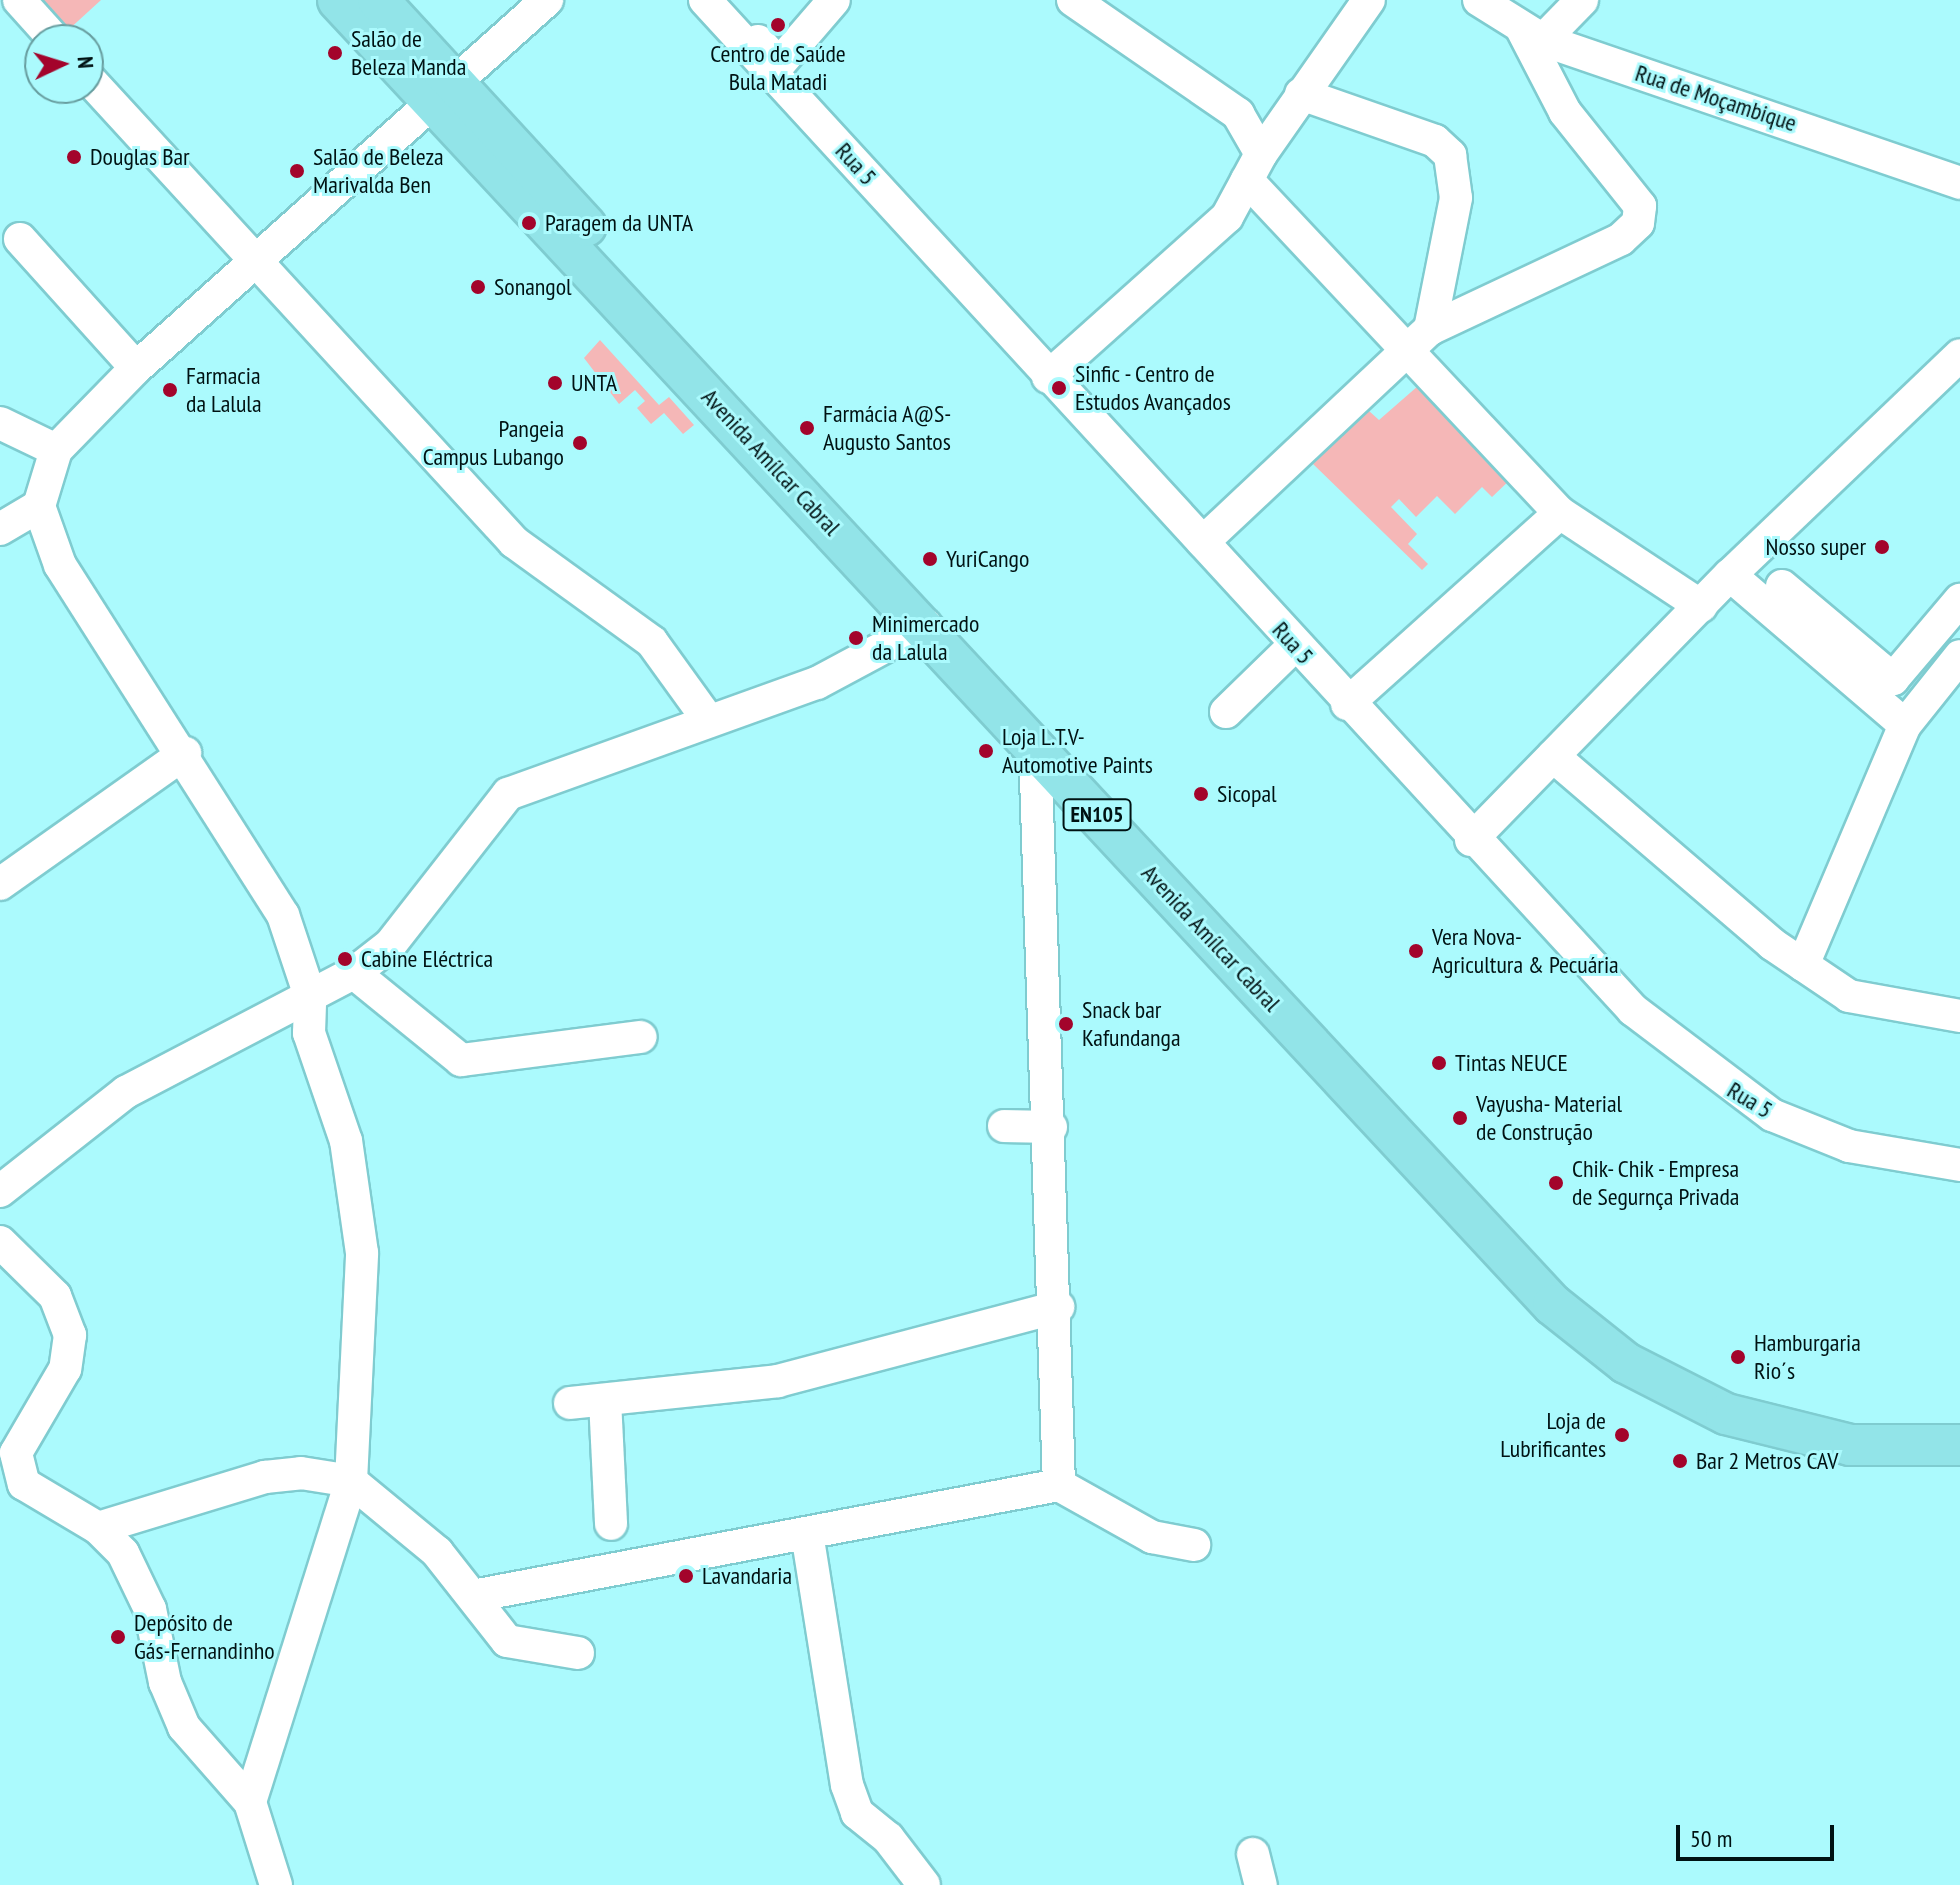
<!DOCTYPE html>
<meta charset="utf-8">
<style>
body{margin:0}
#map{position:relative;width:1960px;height:1885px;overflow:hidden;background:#abfafd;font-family:"PT Sans Narrow",sans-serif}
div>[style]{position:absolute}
.green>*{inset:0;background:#f5b7b7}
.roads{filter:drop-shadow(2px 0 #7fccd0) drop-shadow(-2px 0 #7fccd0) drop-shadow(0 2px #7fccd0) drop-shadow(0 -2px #7fccd0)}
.minor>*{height:32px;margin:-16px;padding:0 16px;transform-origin:16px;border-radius:16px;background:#fff}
.major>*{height:40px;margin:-20px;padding:0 20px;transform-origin:20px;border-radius:20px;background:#92e4e8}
.dots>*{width:22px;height:22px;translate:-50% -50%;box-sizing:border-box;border:4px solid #abfafd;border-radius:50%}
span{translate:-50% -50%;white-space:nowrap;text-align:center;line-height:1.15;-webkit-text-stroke:6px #abfafd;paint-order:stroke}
.shield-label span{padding:2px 6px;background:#abfafd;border:2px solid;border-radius:6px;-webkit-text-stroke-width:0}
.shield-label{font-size:22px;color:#001213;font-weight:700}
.poi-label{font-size:24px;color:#001213}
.left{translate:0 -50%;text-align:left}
.right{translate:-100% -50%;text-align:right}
.street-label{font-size:24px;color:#001213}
.north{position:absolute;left:24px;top:24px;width:80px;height:80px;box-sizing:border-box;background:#abfafd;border:2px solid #679d9f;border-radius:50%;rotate:86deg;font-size:22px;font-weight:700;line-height:32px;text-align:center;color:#001213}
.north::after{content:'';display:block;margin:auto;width:28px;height:36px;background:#a3042b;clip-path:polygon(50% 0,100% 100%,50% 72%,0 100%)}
.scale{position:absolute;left:1676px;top:1825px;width:158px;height:36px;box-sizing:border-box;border:4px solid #001213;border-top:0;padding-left:10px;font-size:24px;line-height:28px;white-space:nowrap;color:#001213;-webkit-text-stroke:6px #abfafd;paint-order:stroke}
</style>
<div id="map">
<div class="green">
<i style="clip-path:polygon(38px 0,101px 0,66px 32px)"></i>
<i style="clip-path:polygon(600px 340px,659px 405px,669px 397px,694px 425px,683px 434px,664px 413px,651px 424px,637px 408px,645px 401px,635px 390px,619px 404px,584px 358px)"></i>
<i style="clip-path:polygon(1426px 379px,1486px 445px,1478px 453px,1514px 476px,1492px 497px,1482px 487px,1455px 514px,1437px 496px,1416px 517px,1399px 499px,1391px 507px,1417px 534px,1408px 544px,1428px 564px,1422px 570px,1312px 463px,1369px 411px,1379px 420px)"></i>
</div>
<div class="roads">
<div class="minor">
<i style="left:19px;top:0;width:54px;rotate:48deg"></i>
<i style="left:705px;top:0;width:1372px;rotate:47.42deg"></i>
<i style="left:1633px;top:1010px;width:174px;rotate:37.1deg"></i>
<i style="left:1772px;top:1115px;width:83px;rotate:21.9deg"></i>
<i style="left:1849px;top:1146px;width:113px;rotate:9.7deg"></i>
<i style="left:1073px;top:0;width:201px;rotate:34.6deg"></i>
<i style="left:1238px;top:114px;width:46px;rotate:60.1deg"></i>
<i style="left:1479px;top:0;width:75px;rotate:32deg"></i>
<i style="left:1543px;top:40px;width:441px;rotate:18.9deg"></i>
<i style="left:1543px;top:40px;width:56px;rotate:-45.7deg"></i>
<i style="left:758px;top:41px;width:31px;rotate:48deg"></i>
<i style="left:779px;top:64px;width:84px;rotate:-49.3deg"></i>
<i style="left:88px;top:78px;width:630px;rotate:47.44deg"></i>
<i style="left:514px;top:542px;width:170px;rotate:35.9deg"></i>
<i style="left:652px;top:642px;width:92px;rotate:54.2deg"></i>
<i style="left:1301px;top:94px;width:142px;rotate:19.3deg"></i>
<i style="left:1435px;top:141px;width:21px;rotate:43deg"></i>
<i style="left:1450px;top:155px;width:43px;rotate:82.1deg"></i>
<i style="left:1456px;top:198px;width:134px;rotate:101.2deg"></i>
<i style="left:1247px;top:180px;width:457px;rotate:46.8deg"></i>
<i style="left:1560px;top:513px;width:169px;rotate:33.4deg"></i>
<i style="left:20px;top:239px;width:173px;rotate:48deg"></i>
<i style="left:1048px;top:377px;width:240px;rotate:-41.8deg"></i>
<i style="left:1227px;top:217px;width:72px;rotate:-61.6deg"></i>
<i style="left:1261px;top:154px;width:188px;rotate:-55deg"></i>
<i style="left:0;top:423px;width:62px;rotate:25.7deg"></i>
<i style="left:0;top:529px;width:45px;rotate:-30.5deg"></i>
<i style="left:1203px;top:542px;width:311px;rotate:-43.2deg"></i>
<i style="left:1430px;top:329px;width:211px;rotate:-25.2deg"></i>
<i style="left:1621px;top:239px;width:23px;rotate:-43deg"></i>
<i style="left:1638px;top:223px;width:17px;rotate:-83deg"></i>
<i style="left:1640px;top:206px;width:120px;rotate:-128.6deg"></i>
<i style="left:1565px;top:112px;width:93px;rotate:-117.4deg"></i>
<i style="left:1730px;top:575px;width:230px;rotate:40.6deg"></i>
<i style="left:1782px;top:586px;width:145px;rotate:40deg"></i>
<i style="left:1893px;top:679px;width:104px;rotate:-49.7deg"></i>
<i style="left:1347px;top:704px;width:286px;rotate:-41.9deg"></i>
<i style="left:1226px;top:712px;width:96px;rotate:-44.2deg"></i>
<i style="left:1553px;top:756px;width:289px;rotate:40.6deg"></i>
<i style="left:1772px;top:944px;width:93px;rotate:34deg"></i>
<i style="left:1849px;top:996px;width:113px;rotate:10.2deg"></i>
<i style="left:1471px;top:840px;width:371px;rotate:-45.7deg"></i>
<i style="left:1730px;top:575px;width:318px;rotate:-43.7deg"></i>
<i style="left:0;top:884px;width:227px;rotate:-35.3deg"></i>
<i style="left:1803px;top:965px;width:261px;rotate:-67deg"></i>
<i style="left:1905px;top:725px;width:88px;rotate:-51.4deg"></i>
<i style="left:354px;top:973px;width:138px;rotate:39.1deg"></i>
<i style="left:461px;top:1060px;width:181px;rotate:-7.3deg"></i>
<i style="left:1004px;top:1126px;width:47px;rotate:1.2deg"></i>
<i style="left:0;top:1191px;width:160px;rotate:-38.2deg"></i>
<i style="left:126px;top:1092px;width:257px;rotate:-27.6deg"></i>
<i style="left:354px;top:973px;width:46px;rotate:-37.9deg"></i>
<i style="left:390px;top:945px;width:192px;rotate:-52deg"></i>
<i style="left:508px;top:794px;width:328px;rotate:-19.8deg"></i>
<i style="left:817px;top:683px;width:123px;rotate:-28.2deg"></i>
<i style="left:0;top:1242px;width:77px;rotate:44.5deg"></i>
<i style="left:55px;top:1296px;width:42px;rotate:69deg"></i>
<i style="left:70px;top:1335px;width:34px;rotate:98deg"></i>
<i style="left:65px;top:1369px;width:97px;rotate:120.3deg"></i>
<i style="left:16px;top:1453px;width:32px;rotate:76deg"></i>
<i style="left:24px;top:1484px;width:86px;rotate:30.7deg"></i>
<i style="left:98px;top:1528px;width:35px;rotate:45deg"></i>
<i style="left:123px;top:1553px;width:62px;rotate:64.3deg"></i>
<i style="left:150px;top:1609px;width:75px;rotate:78.4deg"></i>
<i style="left:165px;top:1682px;width:49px;rotate:67.1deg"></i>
<i style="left:184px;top:1727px;width:100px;rotate:48.7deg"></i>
<i style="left:605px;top:1400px;width:124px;rotate:87.2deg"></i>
<i style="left:570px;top:1403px;width:209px;rotate:-6deg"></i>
<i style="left:778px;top:1381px;width:290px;rotate:-14.8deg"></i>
<i style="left:1059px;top:1485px;width:107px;rotate:29.2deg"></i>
<i style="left:1152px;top:1537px;width:43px;rotate:10.8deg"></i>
<i style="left:98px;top:1528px;width:175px;rotate:-17deg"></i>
<i style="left:265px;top:1477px;width:36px;rotate:-6deg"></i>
<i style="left:301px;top:1473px;width:51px;rotate:9.1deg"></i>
<i style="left:351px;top:1481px;width:112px;rotate:39.5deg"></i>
<i style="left:437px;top:1552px;width:113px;rotate:51.8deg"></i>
<i style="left:507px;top:1641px;width:72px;rotate:9.6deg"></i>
<i style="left:807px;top:1533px;width:255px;rotate:81deg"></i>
<i style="left:847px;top:1785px;width:30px;rotate:70deg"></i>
<i style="left:857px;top:1813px;width:40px;rotate:39deg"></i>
<i style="left:888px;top:1838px;width:59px;rotate:52.5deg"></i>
<i style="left:473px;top:1596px;width:596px;rotate:-10.73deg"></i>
<i style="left:1059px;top:1485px;width:738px;rotate:-91.86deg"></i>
<i style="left:1253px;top:1854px;width:32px;rotate:76deg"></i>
<i style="left:276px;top:1885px;width:87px;rotate:-107.4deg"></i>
<i style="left:250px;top:1802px;width:337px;rotate:-72.5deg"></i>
<i style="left:351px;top:1481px;width:228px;rotate:-87.2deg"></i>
<i style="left:362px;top:1253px;width:113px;rotate:-98.1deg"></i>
<i style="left:346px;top:1141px;width:114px;rotate:-108.9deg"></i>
<i style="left:309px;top:1033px;width:37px;rotate:-88deg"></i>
<i style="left:310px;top:996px;width:85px;rotate:-108.4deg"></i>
<i style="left:283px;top:915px;width:415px;rotate:-122.5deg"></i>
<i style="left:60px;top:565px;width:63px;rotate:-109.6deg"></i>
<i style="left:39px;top:506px;width:59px;rotate:-73.1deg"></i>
<i style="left:56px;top:450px;width:115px;rotate:-45.7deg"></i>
<i style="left:136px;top:368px;width:552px;rotate:-41.84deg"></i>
</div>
<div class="major">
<i style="left:338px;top:0;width:1783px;rotate:47.05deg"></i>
<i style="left:1553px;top:1305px;width:93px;rotate:38.5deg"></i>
<i style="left:1626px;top:1363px;width:112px;rotate:27deg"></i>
<i style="left:1726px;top:1414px;width:128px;rotate:14deg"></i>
<i style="left:1850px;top:1445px;width:110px"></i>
<i style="left:378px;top:0;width:307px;rotate:47.4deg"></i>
</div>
</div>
<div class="dots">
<i style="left:778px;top:25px;background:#a3042b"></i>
<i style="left:335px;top:53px;background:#a3042b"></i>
<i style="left:74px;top:157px;background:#a3042b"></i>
<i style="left:297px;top:171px;background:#a3042b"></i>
<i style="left:529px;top:223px;background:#a3042b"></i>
<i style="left:478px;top:287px;background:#a3042b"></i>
<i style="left:555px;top:383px;background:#a3042b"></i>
<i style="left:1059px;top:388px;background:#a3042b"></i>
<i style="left:170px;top:390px;background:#a3042b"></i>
<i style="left:807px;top:428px;background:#a3042b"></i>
<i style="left:580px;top:443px;background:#a3042b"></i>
<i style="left:1882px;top:547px;background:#a3042b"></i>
<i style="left:930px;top:559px;background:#a3042b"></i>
<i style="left:856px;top:638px;background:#a3042b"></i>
<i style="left:986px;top:751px;background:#a3042b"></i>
<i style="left:1201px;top:794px;background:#a3042b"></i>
<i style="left:1416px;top:951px;background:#a3042b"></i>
<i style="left:345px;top:959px;background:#a3042b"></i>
<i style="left:1066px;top:1024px;background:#a3042b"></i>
<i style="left:1439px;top:1063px;background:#a3042b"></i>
<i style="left:1460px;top:1118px;background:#a3042b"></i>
<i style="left:1556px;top:1183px;background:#a3042b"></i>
<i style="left:1738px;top:1357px;background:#a3042b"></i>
<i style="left:1622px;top:1435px;background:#a3042b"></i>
<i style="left:1680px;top:1461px;background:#a3042b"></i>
<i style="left:686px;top:1576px;background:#a3042b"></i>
<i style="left:118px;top:1637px;background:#a3042b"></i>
</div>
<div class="shield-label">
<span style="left:1097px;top:815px">EN105</span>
</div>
<div class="poi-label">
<span class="left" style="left:351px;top:53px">Salão de<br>Beleza Manda</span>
<span style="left:778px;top:68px">Centro de Saúde<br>Bula Matadi</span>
<span class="left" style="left:90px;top:157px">Douglas Bar</span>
<span class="left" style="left:313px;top:171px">Salão de Beleza<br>Marivalda Ben</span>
<span class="left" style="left:545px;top:223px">Paragem da UNTA</span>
<span class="left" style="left:494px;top:287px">Sonangol</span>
<span class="left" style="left:1075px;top:388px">Sinfic - Centro de<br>Estudos Avançados</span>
<span class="left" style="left:186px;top:390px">Farmacia<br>da Lalula</span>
<span class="left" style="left:571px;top:383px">UNTA</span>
<span class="left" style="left:823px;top:428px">Farmácia A@S-<br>Augusto Santos</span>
<span class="right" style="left:564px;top:443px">Pangeia<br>Campus Lubango</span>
<span class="right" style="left:1866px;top:547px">Nosso super</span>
<span class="left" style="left:946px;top:559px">YuriCango</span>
<span class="left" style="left:872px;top:638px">Minimercado<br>da Lalula</span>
<span class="left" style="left:1002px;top:751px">Loja L.T.V-<br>Automotive Paints</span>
<span class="left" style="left:1217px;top:794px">Sicopal</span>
<span class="left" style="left:1432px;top:951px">Vera Nova-<br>Agricultura &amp; Pecuária</span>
<span class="left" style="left:361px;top:959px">Cabine Eléctrica</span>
<span class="left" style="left:1082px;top:1024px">Snack bar<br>Kafundanga</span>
<span class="left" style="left:1455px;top:1063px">Tintas NEUCE</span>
<span class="left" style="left:1476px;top:1118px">Vayusha- Material<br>de Construção</span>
<span class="left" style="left:1572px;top:1183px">Chik- Chik - Empresa<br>de Segurnça Privada</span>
<span class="left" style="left:1754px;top:1357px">Hamburgaria<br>Rio´s</span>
<span class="right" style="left:1606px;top:1435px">Loja de<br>Lubrificantes</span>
<span class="left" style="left:1696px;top:1461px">Bar 2 Metros CAV</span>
<span class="left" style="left:702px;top:1576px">Lavandaria</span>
<span class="left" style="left:134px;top:1637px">Depósito de<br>Gás-Fernandinho</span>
</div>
<div class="street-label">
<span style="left:1716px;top:98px;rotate:18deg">Rua de Moçambique</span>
<span style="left:856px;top:164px;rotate:48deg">Rua 5</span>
<span style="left:771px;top:462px;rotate:47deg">Avenida Amílcar Cabral</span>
<span style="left:1293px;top:643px;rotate:48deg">Rua 5</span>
<span style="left:1211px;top:938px;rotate:47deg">Avenida Amílcar Cabral</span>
<span style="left:1750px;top:1100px;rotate:31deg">Rua 5</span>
</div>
<div class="north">N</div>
<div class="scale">50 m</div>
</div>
